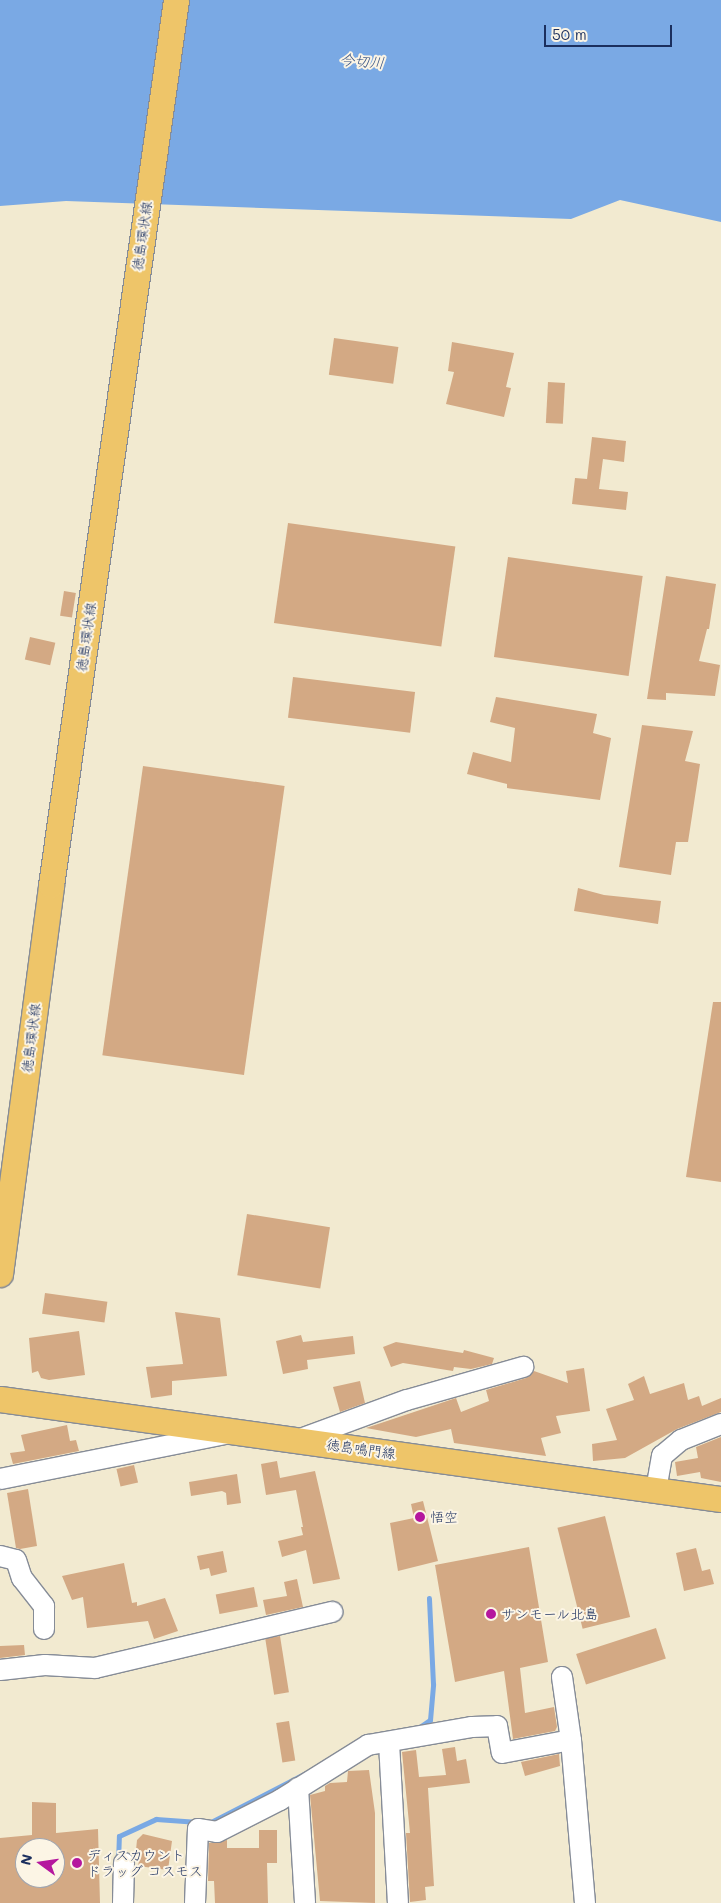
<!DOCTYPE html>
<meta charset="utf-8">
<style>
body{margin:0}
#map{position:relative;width:721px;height:1903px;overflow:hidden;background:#f2ead0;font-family:Mali,"Klee One",sans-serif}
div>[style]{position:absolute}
.water>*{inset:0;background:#7aa9e4}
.stream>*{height:5px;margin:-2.5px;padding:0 2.5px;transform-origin:2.5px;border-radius:2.5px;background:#7aa9e4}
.building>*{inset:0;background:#d3a984;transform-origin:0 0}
.roads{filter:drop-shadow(1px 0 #868c97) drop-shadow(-1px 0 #868c97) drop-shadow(0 1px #868c97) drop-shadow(0 -1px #868c97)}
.minor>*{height:20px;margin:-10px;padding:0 10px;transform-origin:10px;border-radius:10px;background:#fff}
.major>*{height:25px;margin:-12.5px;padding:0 12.5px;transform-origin:12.5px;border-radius:12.5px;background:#eec569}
.dots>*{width:14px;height:14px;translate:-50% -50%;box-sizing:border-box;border:2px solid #fcf5e5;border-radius:50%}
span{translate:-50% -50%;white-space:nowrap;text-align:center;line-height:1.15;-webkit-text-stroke:4px #fcf5e5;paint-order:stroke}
.street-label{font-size:14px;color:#1b2f5e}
.poi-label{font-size:14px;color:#1b2f5e}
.left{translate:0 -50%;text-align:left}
.water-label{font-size:15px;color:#385486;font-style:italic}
.north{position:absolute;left:15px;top:1838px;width:50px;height:50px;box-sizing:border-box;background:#fcf5e5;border:1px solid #a2a6af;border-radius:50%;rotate:284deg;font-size:14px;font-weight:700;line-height:20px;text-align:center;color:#1b2f5e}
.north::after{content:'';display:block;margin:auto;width:18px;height:22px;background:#b5179e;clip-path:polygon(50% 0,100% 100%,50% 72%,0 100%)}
.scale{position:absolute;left:544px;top:25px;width:128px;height:22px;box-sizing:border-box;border:2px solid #1b2f5e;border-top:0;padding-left:6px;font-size:15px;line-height:18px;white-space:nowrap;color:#1b2f5e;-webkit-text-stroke:4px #fcf5e5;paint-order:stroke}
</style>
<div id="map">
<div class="water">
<i style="clip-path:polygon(0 0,721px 0,721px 222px,620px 200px,571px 219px,66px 201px,0 206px)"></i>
</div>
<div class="stream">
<i style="left:418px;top:1728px;width:14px;rotate:-34deg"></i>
<i style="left:430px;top:1720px;width:36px;rotate:-85deg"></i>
<i style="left:433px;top:1684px;width:86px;rotate:-92.7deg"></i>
<i style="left:209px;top:1823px;width:109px;rotate:-27.3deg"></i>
<i style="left:118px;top:1862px;width:26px;rotate:-88deg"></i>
<i style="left:119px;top:1836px;width:41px;rotate:-24.7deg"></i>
<i style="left:156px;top:1819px;width:42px;rotate:4.1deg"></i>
</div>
<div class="building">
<i style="left:334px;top:338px;width:65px;height:37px;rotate:8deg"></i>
<i style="clip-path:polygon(452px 342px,514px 353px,506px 387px,511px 388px,504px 417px,446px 404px,454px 372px,448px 371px)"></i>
<i style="left:548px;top:382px;width:17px;height:41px;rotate:3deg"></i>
<i style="clip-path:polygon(592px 437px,626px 441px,624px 462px,603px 459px,599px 489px,628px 492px,626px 510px,572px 504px,575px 478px,587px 479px)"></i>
<i style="left:288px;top:523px;width:169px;height:101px;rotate:8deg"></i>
<i style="left:508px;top:557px;width:136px;height:101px;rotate:8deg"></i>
<i style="clip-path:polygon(666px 576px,716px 584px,709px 629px,707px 629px,699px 661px,720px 665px,715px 696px,666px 693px,666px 700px,647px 699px)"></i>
<i style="left:64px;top:591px;width:12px;height:25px;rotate:9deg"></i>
<i style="left:30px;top:637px;width:26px;height:23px;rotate:13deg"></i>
<i style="left:293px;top:677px;width:123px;height:41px;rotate:7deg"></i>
<i style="clip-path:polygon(496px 697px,597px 714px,593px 733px,611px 738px,600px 800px,507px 788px,507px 784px,467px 774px,473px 752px,511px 762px,515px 728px,490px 722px)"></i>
<i style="clip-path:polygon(642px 725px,693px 731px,685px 761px,700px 764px,688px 842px,676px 842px,671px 875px,619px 867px)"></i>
<i style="left:143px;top:766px;width:143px;height:292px;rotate:8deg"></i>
<i style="clip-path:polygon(578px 888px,604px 895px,661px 901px,658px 924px,574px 911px)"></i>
<i style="clip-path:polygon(713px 1002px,721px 1002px,721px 1182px,686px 1177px)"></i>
<i style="left:247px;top:1214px;width:84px;height:62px;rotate:9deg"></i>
<i style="left:45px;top:1293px;width:63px;height:21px;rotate:8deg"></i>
<i style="clip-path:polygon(175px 1312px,220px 1318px,227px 1376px,172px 1381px,172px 1395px,151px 1398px,146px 1367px,183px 1364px)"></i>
<i style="clip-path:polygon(79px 1331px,85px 1375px,49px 1380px,41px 1378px,38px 1371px,32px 1373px,29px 1338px)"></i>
<i style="clip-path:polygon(301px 1335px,303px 1342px,353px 1336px,355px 1354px,307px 1360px,308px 1369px,283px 1374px,276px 1341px)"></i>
<i style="clip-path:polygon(396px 1342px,463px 1353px,464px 1350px,494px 1358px,492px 1364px,471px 1369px,454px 1367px,453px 1371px,403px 1363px,391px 1367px,383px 1347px)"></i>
<i style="clip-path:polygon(584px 1368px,590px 1411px,556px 1416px,561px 1433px,541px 1438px,546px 1456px,454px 1443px,451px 1429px,416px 1437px,366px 1428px,456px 1398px,461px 1412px,489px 1401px,486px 1390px,526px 1378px,534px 1371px,568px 1383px,566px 1371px)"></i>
<i style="clip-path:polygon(644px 1376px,650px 1394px,684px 1383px,688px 1400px,699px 1396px,702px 1406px,721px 1398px,721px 1412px,677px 1429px,625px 1458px,593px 1461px,592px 1444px,617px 1440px,606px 1409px,634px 1400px,628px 1384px)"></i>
<i style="clip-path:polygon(360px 1381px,365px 1403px,340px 1412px,333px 1387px)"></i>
<i style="clip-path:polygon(67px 1425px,70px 1441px,76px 1440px,79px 1451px,13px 1464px,10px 1453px,25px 1451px,21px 1435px)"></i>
<i style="clip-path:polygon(721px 1437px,721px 1482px,701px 1478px,700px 1472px,677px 1476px,675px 1462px,698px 1458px,696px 1447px)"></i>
<i style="clip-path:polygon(277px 1461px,280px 1478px,315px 1471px,340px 1579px,313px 1584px,306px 1550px,282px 1557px,278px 1541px,303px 1535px,301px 1527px,303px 1527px,296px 1490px,266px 1495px,261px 1464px)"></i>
<i style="left:134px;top:1465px;width:18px;height:18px;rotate:77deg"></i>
<i style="clip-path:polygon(237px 1474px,241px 1503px,227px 1505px,226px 1493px,222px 1491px,191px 1496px,189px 1482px)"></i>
<i style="clip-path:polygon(28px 1489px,37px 1546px,20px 1549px,16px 1548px,7px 1493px)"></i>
<i style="clip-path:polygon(423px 1501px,438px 1561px,398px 1571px,390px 1523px,414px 1518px,411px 1504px)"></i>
<i style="left:605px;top:1516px;width:104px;height:49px;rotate:76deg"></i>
<i style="clip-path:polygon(529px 1547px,548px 1662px,520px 1668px,525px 1713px,554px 1707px,557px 1727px,555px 1731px,513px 1739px,504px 1671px,455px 1682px,435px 1565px)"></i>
<i style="clip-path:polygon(696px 1548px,702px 1571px,710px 1569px,714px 1584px,684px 1591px,676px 1553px)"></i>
<i style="clip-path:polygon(223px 1551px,227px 1572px,211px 1576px,209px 1568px,200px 1570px,197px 1556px)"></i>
<i style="clip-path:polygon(124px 1563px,132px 1603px,137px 1602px,137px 1606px,165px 1598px,178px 1631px,154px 1639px,148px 1621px,87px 1628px,83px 1597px,72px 1600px,62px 1576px)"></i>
<i style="clip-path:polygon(297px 1579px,303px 1607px,266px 1615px,263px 1600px,287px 1596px,284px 1582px)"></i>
<i style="left:254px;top:1587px;width:20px;height:39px;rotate:79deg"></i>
<i style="left:656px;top:1628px;width:32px;height:84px;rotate:72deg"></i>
<i style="left:280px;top:1636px;width:57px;height:15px;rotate:81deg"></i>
<i style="clip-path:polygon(24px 1645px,25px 1655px,0 1658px,0 1646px)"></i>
<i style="left:289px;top:1721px;width:40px;height:13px;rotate:81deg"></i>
<i style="clip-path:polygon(455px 1747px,457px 1761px,466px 1759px,470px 1783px,428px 1788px,434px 1886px,425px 1887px,426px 1900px,410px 1902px,406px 1833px,410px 1833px,402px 1752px,416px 1750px,419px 1777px,446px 1775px,442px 1749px)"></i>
<i style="clip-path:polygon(559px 1754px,560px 1766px,525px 1776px,521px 1762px)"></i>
<i style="clip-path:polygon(369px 1770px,375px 1813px,375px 1903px,320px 1901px,310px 1795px,325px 1791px,325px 1786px,330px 1783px,347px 1782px,348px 1771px)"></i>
<i style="clip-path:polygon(evenodd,32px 1802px,56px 1803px,56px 1833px,98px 1829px,100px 1903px,0 1903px,0 1838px,32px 1835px,32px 1802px,25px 1848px,55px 1848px,55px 1878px,25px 1878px,25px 1848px)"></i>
<i style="clip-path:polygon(259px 1830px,277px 1830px,277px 1863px,267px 1863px,268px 1903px,215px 1903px,214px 1881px,208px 1881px,209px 1843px,227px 1840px,227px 1848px,259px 1848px)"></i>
<i style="clip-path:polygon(143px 1834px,172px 1841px,168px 1870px,138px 1866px,141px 1850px,136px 1850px,137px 1840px)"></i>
</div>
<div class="roads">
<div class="minor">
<i style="left:298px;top:1440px;width:116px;rotate:-20.2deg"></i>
<i style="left:407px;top:1400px;width:121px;rotate:-15.9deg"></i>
<i style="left:0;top:1479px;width:230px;rotate:-11.3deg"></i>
<i style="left:656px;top:1490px;width:35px;rotate:-80deg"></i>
<i style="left:662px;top:1456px;width:25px;rotate:-40deg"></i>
<i style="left:681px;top:1440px;width:43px;rotate:-21.8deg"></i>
<i style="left:0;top:1556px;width:16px;rotate:14deg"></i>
<i style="left:16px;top:1560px;width:19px;rotate:72deg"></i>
<i style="left:22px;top:1578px;width:36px;rotate:52deg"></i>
<i style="left:44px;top:1606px;width:23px;rotate:90deg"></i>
<i style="left:0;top:1670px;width:45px;rotate:-6.3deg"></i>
<i style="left:45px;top:1665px;width:50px;rotate:3.4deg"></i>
<i style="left:95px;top:1668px;width:244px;rotate:-13.3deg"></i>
<i style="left:562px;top:1677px;width:64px;rotate:81.9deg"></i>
<i style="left:571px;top:1740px;width:164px;rotate:85.1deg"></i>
<i style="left:389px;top:1743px;width:160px;rotate:86.8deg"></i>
<i style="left:298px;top:1788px;width:115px;rotate:86.5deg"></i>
<i style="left:123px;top:1903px;width:40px;rotate:-88.6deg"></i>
<i style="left:195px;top:1903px;width:74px;rotate:-87.7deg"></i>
<i style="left:198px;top:1829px;width:19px;rotate:9deg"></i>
<i style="left:217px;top:1832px;width:71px;rotate:-26.9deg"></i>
<i style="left:280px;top:1800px;width:104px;rotate:-32deg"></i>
<i style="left:368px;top:1745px;width:106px;rotate:-9.8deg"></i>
<i style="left:472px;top:1727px;width:25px;rotate:-2deg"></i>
<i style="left:497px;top:1726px;width:27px;rotate:80deg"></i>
<i style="left:502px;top:1753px;width:70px;rotate:-10.7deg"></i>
</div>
<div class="major">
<i style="left:0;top:1274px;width:392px;rotate:-82.5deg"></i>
<i style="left:51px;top:885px;width:894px;rotate:-81.96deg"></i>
<i style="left:0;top:1399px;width:728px;rotate:7.9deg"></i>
</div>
</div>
<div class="dots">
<i style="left:420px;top:1517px;background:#b5179e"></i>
<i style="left:491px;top:1614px;background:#b5179e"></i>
<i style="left:77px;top:1863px;background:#b5179e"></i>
</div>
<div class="street-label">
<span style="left:142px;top:236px;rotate:-82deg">徳島環状線</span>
<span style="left:86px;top:637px;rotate:-82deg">徳島環状線</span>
<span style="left:31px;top:1038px;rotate:-83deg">徳島環状線</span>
<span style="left:361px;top:1449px;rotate:8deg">徳島鳴門線</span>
</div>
<div class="poi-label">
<span class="left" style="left:430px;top:1517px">悟空</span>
<span class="left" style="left:501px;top:1614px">サンモール北島</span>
<span class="left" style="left:87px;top:1863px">ディスカウント<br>ドラッグ コスモス</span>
</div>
<div class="water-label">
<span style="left:362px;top:61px;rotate:5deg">今切川</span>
</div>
<div class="north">N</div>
<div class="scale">50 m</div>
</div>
